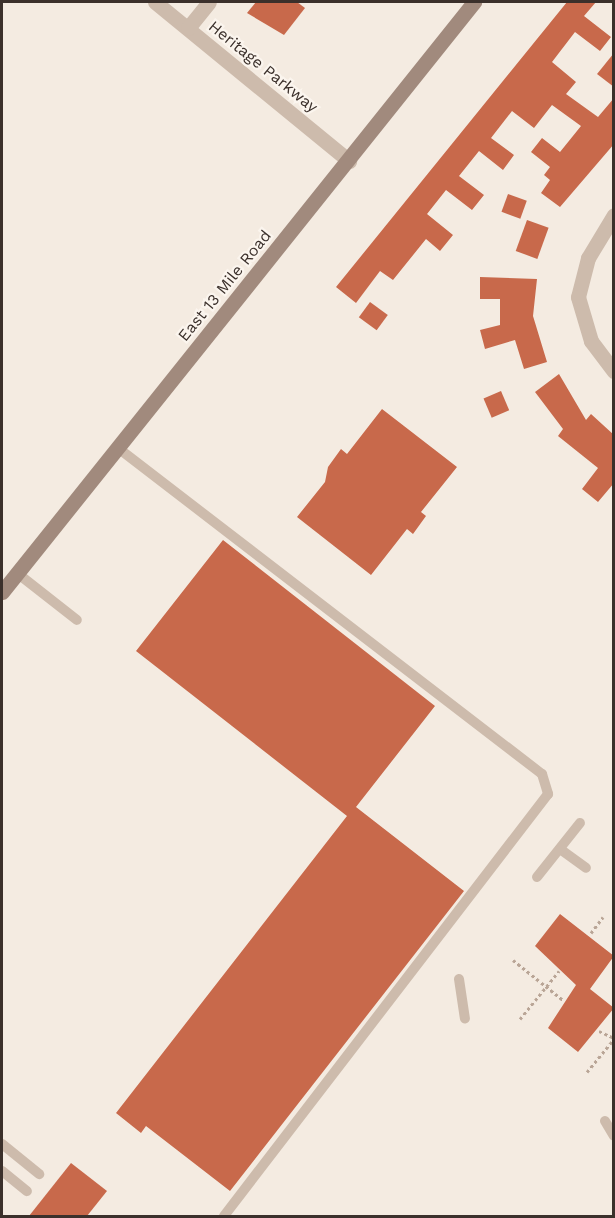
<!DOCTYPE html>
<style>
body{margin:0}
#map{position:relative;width:615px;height:1218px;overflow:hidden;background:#f4ebe1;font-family:"Work Sans",sans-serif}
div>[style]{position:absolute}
.building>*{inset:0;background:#c8694b;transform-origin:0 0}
.path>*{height:3px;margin-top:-1.5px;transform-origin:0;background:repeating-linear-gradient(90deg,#b9a596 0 3px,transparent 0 6px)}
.service>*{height:10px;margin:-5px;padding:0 5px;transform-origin:5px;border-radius:5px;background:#cdbbac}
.minor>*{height:15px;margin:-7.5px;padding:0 7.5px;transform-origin:7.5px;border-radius:7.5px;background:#cdbbac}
.secondary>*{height:15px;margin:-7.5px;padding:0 7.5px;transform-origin:7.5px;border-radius:7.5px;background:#a18a7d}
span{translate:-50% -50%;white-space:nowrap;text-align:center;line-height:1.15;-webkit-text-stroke:4.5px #fbf5ee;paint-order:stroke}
.street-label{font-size:16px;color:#3b302b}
.frame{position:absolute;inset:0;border:3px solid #3b302b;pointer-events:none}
</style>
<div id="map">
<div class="building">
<i style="clip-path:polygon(256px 2px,297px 2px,305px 8px,284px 35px,247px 13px)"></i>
<i style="clip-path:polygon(567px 2px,596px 2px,584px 16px,611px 37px,600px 51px,575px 32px,552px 62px,576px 82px,566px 94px,598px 117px,614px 98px,614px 144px,560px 207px,541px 193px,550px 180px,544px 175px,550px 167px,531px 152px,542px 138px,560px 152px,581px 126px,552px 105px,534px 128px,512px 111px,491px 138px,514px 155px,503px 170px,479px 151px,459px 176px,484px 195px,472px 210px,446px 190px,427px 214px,453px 235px,440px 251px,426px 239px,393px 280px,380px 271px,356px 303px,336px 287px)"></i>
<i style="clip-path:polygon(614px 53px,614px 87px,597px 74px)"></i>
<i style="left:508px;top:194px;width:20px;height:19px;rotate:20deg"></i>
<i style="left:527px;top:220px;width:23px;height:33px;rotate:20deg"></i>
<i style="clip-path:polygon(480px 277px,537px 279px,533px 316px,547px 362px,524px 369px,515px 340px,485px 349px,480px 330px,500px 325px,500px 299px,480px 299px)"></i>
<i style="left:370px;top:302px;width:22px;height:19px;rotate:36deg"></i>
<i style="clip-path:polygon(559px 374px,586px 420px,591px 414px,614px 435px,614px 483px,598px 502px,582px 489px,598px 468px,558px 436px,563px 429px,535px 392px)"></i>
<i style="left:501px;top:391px;width:21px;height:19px;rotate:67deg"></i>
<i style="clip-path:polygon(382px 409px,457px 467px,421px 512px,426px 516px,413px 534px,407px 529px,371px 575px,297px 517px,325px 482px,328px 467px,341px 449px,347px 454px)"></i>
<i style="clip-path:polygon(223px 540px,435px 706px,356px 807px,464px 891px,230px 1191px,146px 1126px,141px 1133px,116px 1113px,347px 816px,136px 651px)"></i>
<i style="clip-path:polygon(560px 914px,614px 956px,590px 989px,614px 1008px,578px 1052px,548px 1028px,576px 985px,535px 946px)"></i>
<i style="clip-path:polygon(71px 1163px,107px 1191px,87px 1216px,29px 1216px)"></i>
</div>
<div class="path">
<i style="left:591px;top:933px;width:20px;rotate:-53deg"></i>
<i style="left:513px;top:960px;width:64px;rotate:38.7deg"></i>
<i style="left:520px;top:1019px;width:62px;rotate:-50.9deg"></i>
<i style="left:599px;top:1031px;width:17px;rotate:25deg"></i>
<i style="left:587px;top:1072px;width:43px;rotate:-50.7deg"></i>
</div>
<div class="service">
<i style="left:118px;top:448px;width:535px;rotate:37.56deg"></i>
<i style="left:542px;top:774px;width:21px;rotate:73deg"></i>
<i style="left:548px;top:794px;width:532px;rotate:127.52deg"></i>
<i style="left:17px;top:573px;width:76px;rotate:38.1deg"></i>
<i style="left:560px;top:849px;width:32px;rotate:36deg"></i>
<i style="left:537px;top:877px;width:69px;rotate:-51.5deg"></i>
<i style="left:459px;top:979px;width:40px;rotate:81.5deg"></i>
<i style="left:605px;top:1121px;width:17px;rotate:59deg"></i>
<i style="left:2px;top:1144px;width:48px;rotate:39deg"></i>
<i style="left:2px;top:1171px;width:32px;rotate:39deg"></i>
</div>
<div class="minor">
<i style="left:155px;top:2px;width:251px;rotate:39.3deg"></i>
<i style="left:188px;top:28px;width:33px;rotate:-51deg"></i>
<i style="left:614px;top:215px;width:50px;rotate:121.2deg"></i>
<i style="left:588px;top:258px;width:40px;rotate:104.4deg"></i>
<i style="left:578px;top:297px;width:46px;rotate:73.5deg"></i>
<i style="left:591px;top:341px;width:38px;rotate:53deg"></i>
</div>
<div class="secondary">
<i style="left:2px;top:592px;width:756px;rotate:-51.34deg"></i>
</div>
<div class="street-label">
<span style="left:263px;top:67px;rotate:39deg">Heritage Parkway</span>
<span style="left:225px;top:286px;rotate:-51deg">East 13 Mile Road</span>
</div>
<div class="frame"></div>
</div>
